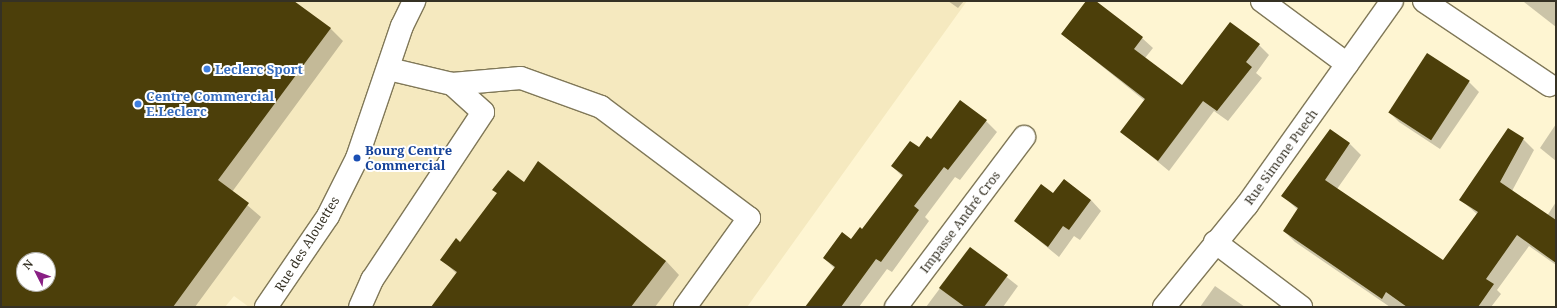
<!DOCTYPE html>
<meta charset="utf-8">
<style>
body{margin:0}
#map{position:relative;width:1557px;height:308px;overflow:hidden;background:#fef5d2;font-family:"Noto Serif",serif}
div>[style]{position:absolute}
.built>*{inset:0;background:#f5e9bf}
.shadow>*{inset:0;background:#0003}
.building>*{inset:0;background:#4c3f0a;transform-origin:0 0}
.roads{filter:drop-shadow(1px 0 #807858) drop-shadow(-1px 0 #807858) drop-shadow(0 1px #807858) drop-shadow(0 -1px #807858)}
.minor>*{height:22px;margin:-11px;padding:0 11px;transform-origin:11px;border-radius:11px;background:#fff}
.dots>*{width:11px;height:11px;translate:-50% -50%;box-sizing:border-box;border:2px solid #fff;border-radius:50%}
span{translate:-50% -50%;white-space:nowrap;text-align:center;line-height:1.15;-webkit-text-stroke:4px #fff;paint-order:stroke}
.shop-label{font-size:13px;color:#366cbe;font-weight:700}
.left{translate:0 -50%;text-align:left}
.transit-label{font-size:13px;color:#164399;font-weight:700}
.street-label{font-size:13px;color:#353124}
.frame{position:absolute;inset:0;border:2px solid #353124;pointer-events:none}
.north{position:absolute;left:16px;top:252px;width:40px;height:40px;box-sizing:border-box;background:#fff;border:1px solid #aeada7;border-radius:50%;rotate:312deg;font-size:11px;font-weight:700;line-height:16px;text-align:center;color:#353124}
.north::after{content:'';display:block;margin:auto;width:14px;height:18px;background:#891f84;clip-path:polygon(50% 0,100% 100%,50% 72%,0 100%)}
</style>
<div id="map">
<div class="built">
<i style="clip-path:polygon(evenodd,1px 1px,967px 1px,747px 307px,249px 307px,234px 296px,225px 307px,1px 307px,1px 1px,24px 260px,48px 260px,48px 284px,24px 284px,24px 260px)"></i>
</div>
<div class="shadow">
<i style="clip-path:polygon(evenodd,1px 1px,292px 1px,331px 29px,343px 41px,232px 192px,261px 217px,195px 307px,1px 307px,1px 1px,24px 260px,48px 260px,48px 284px,24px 284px,24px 260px)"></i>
<i style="clip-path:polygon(948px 1px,964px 1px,958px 8px)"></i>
<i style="clip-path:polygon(1087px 1px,1094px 1px,1142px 38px,1153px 48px,1145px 58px,1183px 86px,1259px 45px,1269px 55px,1256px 73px,1262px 78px,1228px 121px,1214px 111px,1169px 171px,1122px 132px,1145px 101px,1062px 34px)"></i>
<i style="clip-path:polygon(1556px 1px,1556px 27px,1524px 2px,1524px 1px)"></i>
<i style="clip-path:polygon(1469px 82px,1479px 92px,1440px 149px,1399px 122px,1389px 112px)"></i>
<i style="clip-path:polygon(986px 121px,997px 132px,960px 180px,955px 177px,925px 217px,929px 221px,892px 272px,887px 269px,859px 307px,807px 307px,835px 269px,824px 258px,863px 231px,903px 177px,892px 166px,931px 140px)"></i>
<i style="clip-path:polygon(1556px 124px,1556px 161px,1540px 148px)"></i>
<i style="clip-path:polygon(1523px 139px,1534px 150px,1512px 191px,1547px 216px,1556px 202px,1556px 265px,1529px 246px,1497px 290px,1501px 294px,1491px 307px,1390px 307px,1295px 242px,1284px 231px,1298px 210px,1283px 196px,1350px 144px,1361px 155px,1337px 189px,1443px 262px,1477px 214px,1461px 200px)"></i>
<i style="clip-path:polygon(524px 184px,666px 261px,679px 275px,655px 307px,432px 307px,457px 274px,442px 260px,461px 244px,498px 194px,494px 190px)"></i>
<i style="clip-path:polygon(1053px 195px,1091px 200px,1101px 211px,1080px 240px,1074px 236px,1059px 257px,1015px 221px)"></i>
<i style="clip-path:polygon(970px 248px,1018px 286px,1003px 307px,926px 307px)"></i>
<i style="clip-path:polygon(1215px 286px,1245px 307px,1200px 307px)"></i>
</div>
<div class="building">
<i style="clip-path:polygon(evenodd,1px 1px,294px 1px,331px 28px,218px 180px,249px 203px,173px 307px,1px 307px,1px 1px,24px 260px,48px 260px,48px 284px,24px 284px,24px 260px)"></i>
<i style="clip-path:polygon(1086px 1px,1096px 1px,1143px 37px,1134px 49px,1182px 85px,1230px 22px,1260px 44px,1246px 62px,1252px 67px,1217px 111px,1203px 101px,1158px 161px,1120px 132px,1145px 99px,1061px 34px)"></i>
<i style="left:1427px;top:53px;width:51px;height:71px;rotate:33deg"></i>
<i style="clip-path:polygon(960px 100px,987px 120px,948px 170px,944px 167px,914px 206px,919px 210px,881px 262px,876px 259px,841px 307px,805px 307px,835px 267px,823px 258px,842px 232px,851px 239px,860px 227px,862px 229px,903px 175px,891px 166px,910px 141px,919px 147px,927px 136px,931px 139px)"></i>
<i style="clip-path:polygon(1508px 128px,1524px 138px,1500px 182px,1556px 220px,1556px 263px,1517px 235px,1486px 279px,1494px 284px,1478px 307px,1407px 307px,1386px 292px,1382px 299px,1283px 231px,1298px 208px,1281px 196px,1330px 129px,1350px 143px,1325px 180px,1443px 260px,1478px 212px,1459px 200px)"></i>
<i style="clip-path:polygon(538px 161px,666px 261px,631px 307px,431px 307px,457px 272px,440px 260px,456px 238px,460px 242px,497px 193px,492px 190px,508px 170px,524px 182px)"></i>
<i style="clip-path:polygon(1064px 179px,1091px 200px,1069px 230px,1063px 226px,1048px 247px,1014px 221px,1041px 184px,1053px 193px)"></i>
<i style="clip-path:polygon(970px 247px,1008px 275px,984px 307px,965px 307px,939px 288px)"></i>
</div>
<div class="roads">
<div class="minor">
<i style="left:1262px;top:1px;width:106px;rotate:36.5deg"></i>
<i style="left:1424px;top:1px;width:151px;rotate:33.9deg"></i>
<i style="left:452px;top:84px;width:69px;rotate:-5deg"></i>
<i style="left:521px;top:78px;width:85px;rotate:19.9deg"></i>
<i style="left:601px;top:107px;width:185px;rotate:36.9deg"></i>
<i style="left:749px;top:218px;width:110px;rotate:125.7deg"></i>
<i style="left:1215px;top:242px;width:108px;rotate:37.1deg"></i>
<i style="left:266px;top:307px;width:110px;rotate:-55.7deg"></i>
<i style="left:328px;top:216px;width:65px;rotate:-63.4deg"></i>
<i style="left:357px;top:158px;width:139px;rotate:-71.2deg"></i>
<i style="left:402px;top:26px;width:28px;rotate:-64deg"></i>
<i style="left:360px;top:307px;width:30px;rotate:-66deg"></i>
<i style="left:372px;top:280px;width:201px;rotate:-56.5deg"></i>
<i style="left:483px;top:112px;width:42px;rotate:-137.9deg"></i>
<i style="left:452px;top:84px;width:65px;rotate:-166.6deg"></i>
<i style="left:896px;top:307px;width:213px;rotate:-53deg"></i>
<i style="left:1164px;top:307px;width:132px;rotate:-50.9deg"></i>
<i style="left:1247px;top:205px;width:250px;rotate:-54.6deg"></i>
</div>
</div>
<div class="dots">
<i style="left:207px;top:69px;background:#3f7fe0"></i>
<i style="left:138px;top:104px;background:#3f7fe0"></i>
<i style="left:357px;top:158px;background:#1a4fb4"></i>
</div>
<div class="shop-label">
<span class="left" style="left:215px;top:69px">Leclerc Sport</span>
<span class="left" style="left:146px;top:104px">Centre Commercial<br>E.Leclerc</span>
</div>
<div class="transit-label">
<span class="left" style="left:365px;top:158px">Bourg Centre<br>Commercial</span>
</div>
<div class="street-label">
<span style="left:1281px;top:157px;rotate:-54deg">Rue Simone Puech</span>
<span style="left:960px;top:222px;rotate:-53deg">Impasse André Cros</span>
<span style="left:307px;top:244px;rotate:-58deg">Rue des Alouettes</span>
</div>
<div class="frame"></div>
<div class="north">N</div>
</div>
